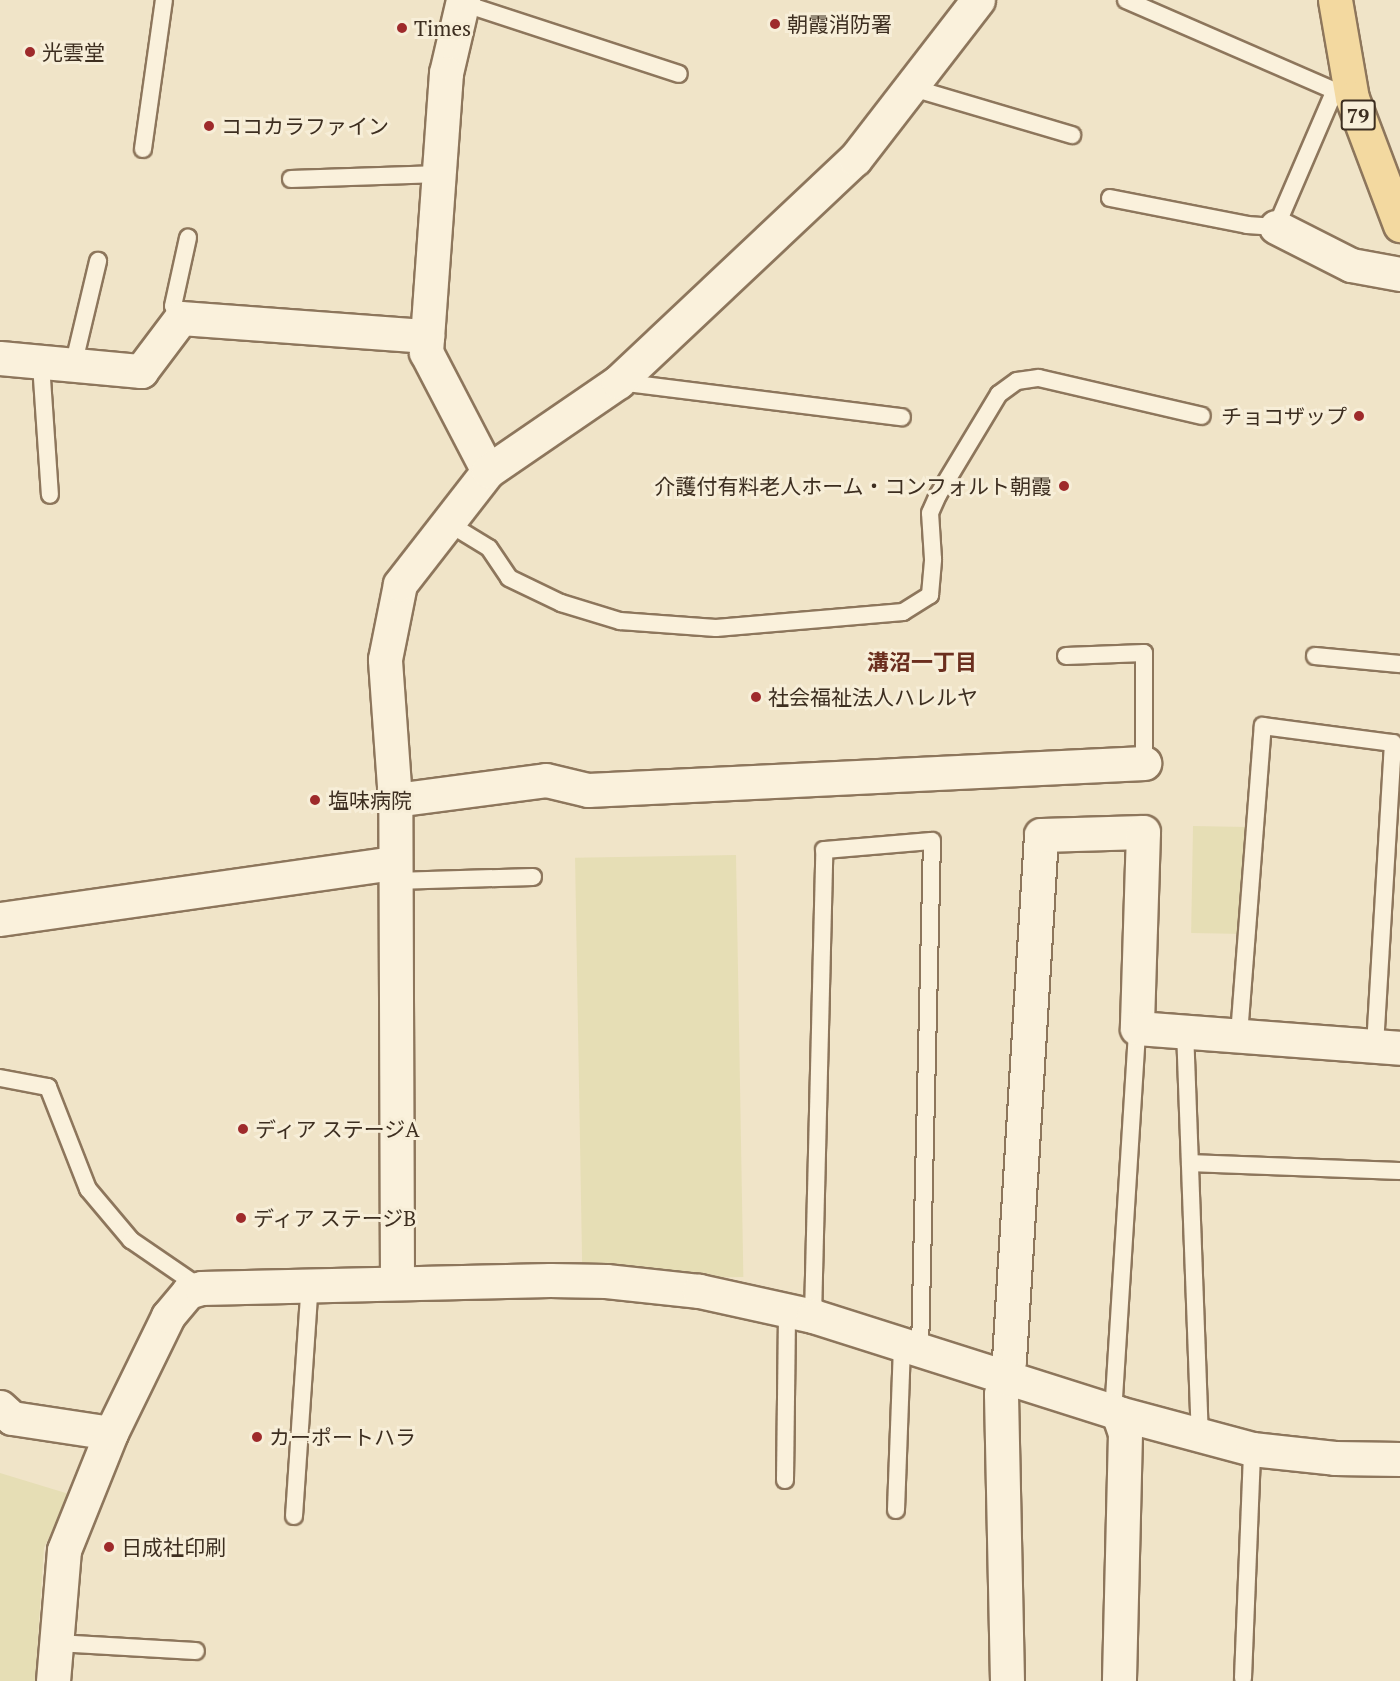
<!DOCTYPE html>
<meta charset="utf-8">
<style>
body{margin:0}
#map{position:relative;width:1400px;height:1681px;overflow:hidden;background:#f0e4c8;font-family:"PT Serif","Noto Sans JP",serif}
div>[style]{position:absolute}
.farmland>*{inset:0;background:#e6deb5;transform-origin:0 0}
.roads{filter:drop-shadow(2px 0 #8d765c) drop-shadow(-2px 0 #8d765c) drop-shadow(0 2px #8d765c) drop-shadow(0 -2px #8d765c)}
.service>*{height:16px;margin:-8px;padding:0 8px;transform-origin:8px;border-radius:8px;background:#faf1dc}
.minor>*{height:33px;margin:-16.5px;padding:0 16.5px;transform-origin:16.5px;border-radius:16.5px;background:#faf1dc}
.tertiary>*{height:33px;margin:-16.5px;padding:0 16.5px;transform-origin:16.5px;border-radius:16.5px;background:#faf1dc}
.primary>*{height:33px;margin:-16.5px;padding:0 16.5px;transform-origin:16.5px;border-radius:16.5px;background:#f3d9a0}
.dots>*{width:16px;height:16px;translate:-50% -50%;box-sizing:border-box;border:3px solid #f7eed8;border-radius:50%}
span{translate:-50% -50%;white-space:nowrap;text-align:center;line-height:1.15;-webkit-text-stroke:6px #f7eed8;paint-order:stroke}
.shield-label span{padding:2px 4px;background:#f7eed8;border:2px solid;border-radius:4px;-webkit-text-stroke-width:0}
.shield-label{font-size:20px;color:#3d2e20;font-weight:700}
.poi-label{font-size:21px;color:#3d2e20}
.left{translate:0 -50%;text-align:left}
.right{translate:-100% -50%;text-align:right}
.neighbourhood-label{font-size:22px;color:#6b2e1e;font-weight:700}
</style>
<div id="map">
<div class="farmland">
<i style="left:1193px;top:826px;width:54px;height:107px;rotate:1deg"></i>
<i style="left:736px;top:855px;width:422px;height:161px;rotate:89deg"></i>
<i style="clip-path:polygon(0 1473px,69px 1494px,44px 1548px,35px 1681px,0 1681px)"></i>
</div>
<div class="roads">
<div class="service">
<i style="left:1126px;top:0;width:239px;rotate:23.5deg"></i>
<i style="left:462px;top:3px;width:228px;rotate:18.1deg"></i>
<i style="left:913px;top:88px;width:166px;rotate:16.5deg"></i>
<i style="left:143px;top:149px;width:150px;rotate:-82deg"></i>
<i style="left:291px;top:179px;width:149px;rotate:-1.9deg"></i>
<i style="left:1110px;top:198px;width:140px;rotate:11.1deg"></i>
<i style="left:1247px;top:225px;width:29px;rotate:4deg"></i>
<i style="left:1276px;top:227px;width:149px;rotate:-66.7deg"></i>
<i style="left:181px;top:318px;width:14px;rotate:-124deg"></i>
<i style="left:173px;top:306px;width:70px;rotate:-77.6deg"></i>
<i style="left:74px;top:362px;width:104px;rotate:-76.6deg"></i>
<i style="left:41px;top:364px;width:131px;rotate:86.1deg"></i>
<i style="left:619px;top:382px;width:285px;rotate:7.1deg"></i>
<i style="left:448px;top:523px;width:48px;rotate:31.4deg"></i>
<i style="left:489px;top:548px;width:36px;rotate:56deg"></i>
<i style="left:509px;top:578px;width:58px;rotate:25.7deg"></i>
<i style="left:561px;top:603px;width:62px;rotate:17deg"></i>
<i style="left:620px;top:621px;width:96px;rotate:4.2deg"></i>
<i style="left:716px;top:628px;width:188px;rotate:-4.9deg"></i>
<i style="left:903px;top:612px;width:32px;rotate:-32deg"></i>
<i style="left:930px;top:595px;width:36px;rotate:-85deg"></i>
<i style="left:933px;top:559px;width:46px;rotate:-93.7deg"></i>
<i style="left:930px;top:513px;width:20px;rotate:-66deg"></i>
<i style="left:938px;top:495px;width:118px;rotate:-58.9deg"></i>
<i style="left:999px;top:394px;width:22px;rotate:-36deg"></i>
<i style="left:1017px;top:381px;width:22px;rotate:-8deg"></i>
<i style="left:1039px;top:378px;width:167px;rotate:13.1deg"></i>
<i style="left:1066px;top:656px;width:78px;rotate:-2.2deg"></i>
<i style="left:1144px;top:653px;width:110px;rotate:90deg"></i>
<i style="left:1315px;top:656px;width:85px;rotate:5.4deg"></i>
<i style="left:395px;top:881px;width:138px;rotate:-1.7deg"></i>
<i style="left:1185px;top:1030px;width:406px;rotate:87.9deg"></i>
<i style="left:1239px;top:1035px;width:310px;rotate:-85.6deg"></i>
<i style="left:1263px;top:726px;width:131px;rotate:7.5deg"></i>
<i style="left:1393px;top:743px;width:305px;rotate:93.4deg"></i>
<i style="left:0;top:1078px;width:49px;rotate:10.6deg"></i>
<i style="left:48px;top:1087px;width:110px;rotate:68.6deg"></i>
<i style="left:88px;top:1189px;width:67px;rotate:49.9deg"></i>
<i style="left:131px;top:1240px;width:85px;rotate:34.4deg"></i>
<i style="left:1190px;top:1163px;width:210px;rotate:2.2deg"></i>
<i style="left:813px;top:1316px;width:466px;rotate:-88.6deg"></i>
<i style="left:824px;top:850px;width:108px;rotate:-4.8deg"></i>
<i style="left:932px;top:841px;width:509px;rotate:91.35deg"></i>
<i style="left:1118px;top:1413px;width:16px;rotate:-105deg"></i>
<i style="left:1114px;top:1398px;width:371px;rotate:-86.4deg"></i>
<i style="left:785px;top:1480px;width:170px;rotate:-89.3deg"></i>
<i style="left:896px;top:1510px;width:167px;rotate:-87.9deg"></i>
<i style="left:294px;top:1516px;width:233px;rotate:-86.1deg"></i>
<i style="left:56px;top:1643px;width:140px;rotate:3.3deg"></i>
<i style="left:1243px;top:1678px;width:229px;rotate:-87.7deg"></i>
</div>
<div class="minor">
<i style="left:463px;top:0;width:75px;rotate:103.1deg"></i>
<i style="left:446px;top:73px;width:280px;rotate:94.1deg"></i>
<i style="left:426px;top:352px;width:134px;rotate:62.5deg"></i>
<i style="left:1276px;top:227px;width:84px;rotate:26.9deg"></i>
<i style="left:1351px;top:265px;width:50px;rotate:10.4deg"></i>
<i style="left:0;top:358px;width:142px;rotate:5.3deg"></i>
<i style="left:141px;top:371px;width:66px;rotate:-53deg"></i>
<i style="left:181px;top:318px;width:247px;rotate:4.2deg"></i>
<i style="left:395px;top:800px;width:152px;rotate:-7.5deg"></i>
<i style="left:546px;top:780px;width:43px;rotate:13.4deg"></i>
<i style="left:588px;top:790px;width:557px;rotate:-2.78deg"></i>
<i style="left:0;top:919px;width:399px;rotate:-8.1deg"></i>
<i style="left:397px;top:1282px;width:482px;rotate:-90.2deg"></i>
<i style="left:395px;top:800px;width:141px;rotate:-94.1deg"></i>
<i style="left:385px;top:659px;width:76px;rotate:-78.7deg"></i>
<i style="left:400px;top:584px;width:143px;rotate:-52.1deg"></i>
<i style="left:488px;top:471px;width:158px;rotate:-34.4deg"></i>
<i style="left:618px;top:382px;width:325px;rotate:-43.3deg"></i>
<i style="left:855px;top:159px;width:201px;rotate:-52.3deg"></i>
<i style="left:0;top:1407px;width:16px;rotate:43deg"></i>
<i style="left:12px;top:1418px;width:100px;rotate:8.6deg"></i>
<i style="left:1118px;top:1413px;width:21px;rotate:71deg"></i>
<i style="left:1125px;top:1433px;width:248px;rotate:91.4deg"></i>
<i style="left:1007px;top:1681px;width:287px;rotate:-91.2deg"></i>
<i style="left:1001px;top:1394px;width:35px;rotate:-77deg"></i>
<i style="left:1009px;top:1360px;width:526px;rotate:-86.51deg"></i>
<i style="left:1041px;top:835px;width:102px;rotate:-1.7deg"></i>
<i style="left:1143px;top:832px;width:196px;rotate:91.8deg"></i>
<i style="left:1137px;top:1028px;width:264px;rotate:4.3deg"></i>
</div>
<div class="tertiary">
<i style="left:53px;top:1681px;width:131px;rotate:-85.2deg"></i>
<i style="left:64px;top:1550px;width:126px;rotate:-68.1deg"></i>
<i style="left:111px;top:1433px;width:130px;rotate:-64deg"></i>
<i style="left:168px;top:1316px;width:31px;rotate:-50deg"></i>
<i style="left:188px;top:1292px;width:14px;rotate:-17deg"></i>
<i style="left:201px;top:1288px;width:349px;rotate:-1.3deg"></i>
<i style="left:550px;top:1280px;width:56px;rotate:1deg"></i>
<i style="left:606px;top:1281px;width:94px;rotate:6.1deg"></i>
<i style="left:699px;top:1291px;width:117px;rotate:12.4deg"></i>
<i style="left:813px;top:1316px;width:320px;rotate:17.6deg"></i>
<i style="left:1118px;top:1413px;width:139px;rotate:15deg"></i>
<i style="left:1252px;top:1449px;width:83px;rotate:6.2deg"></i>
<i style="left:1335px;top:1458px;width:65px;rotate:0.9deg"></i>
</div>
<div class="primary">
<i style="left:1335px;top:0;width:99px;rotate:80.2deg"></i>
<i style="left:1352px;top:98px;width:136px;rotate:69.3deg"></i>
</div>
</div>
<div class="dots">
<i style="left:775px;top:24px;background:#9e2a2b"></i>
<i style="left:402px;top:28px;background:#9e2a2b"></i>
<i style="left:30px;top:52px;background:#9e2a2b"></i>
<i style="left:209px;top:126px;background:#9e2a2b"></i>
<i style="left:1359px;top:416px;background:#9e2a2b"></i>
<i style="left:1064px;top:486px;background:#9e2a2b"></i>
<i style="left:756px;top:697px;background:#9e2a2b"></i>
<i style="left:315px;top:800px;background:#9e2a2b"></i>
<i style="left:243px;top:1129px;background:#9e2a2b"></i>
<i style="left:241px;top:1218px;background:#9e2a2b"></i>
<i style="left:257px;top:1437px;background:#9e2a2b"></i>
<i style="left:109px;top:1547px;background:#9e2a2b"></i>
</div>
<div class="shield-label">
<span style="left:1358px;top:115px">79</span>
</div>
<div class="poi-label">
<span class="left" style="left:787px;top:24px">朝霞消防署</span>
<span class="left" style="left:414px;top:28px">Times</span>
<span class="left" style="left:42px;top:52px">光雲堂</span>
<span class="left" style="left:221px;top:126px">ココカラファイン</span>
<span class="right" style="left:1347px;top:416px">チョコザップ</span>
<span class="right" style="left:1052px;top:486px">介護付有料老人ホーム・コンフォルト朝霞</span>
<span class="left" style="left:768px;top:697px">社会福祉法人ハレルヤ</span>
<span class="left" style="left:328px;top:800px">塩味病院</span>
<span class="left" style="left:255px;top:1129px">ディア ステージA</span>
<span class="left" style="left:253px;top:1218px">ディア ステージB</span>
<span class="left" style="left:269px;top:1437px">カーポートハラ</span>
<span class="left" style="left:121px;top:1547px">日成社印刷</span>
</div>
<div class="neighbourhood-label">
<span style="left:922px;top:662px">溝沼一丁目</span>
</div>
</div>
